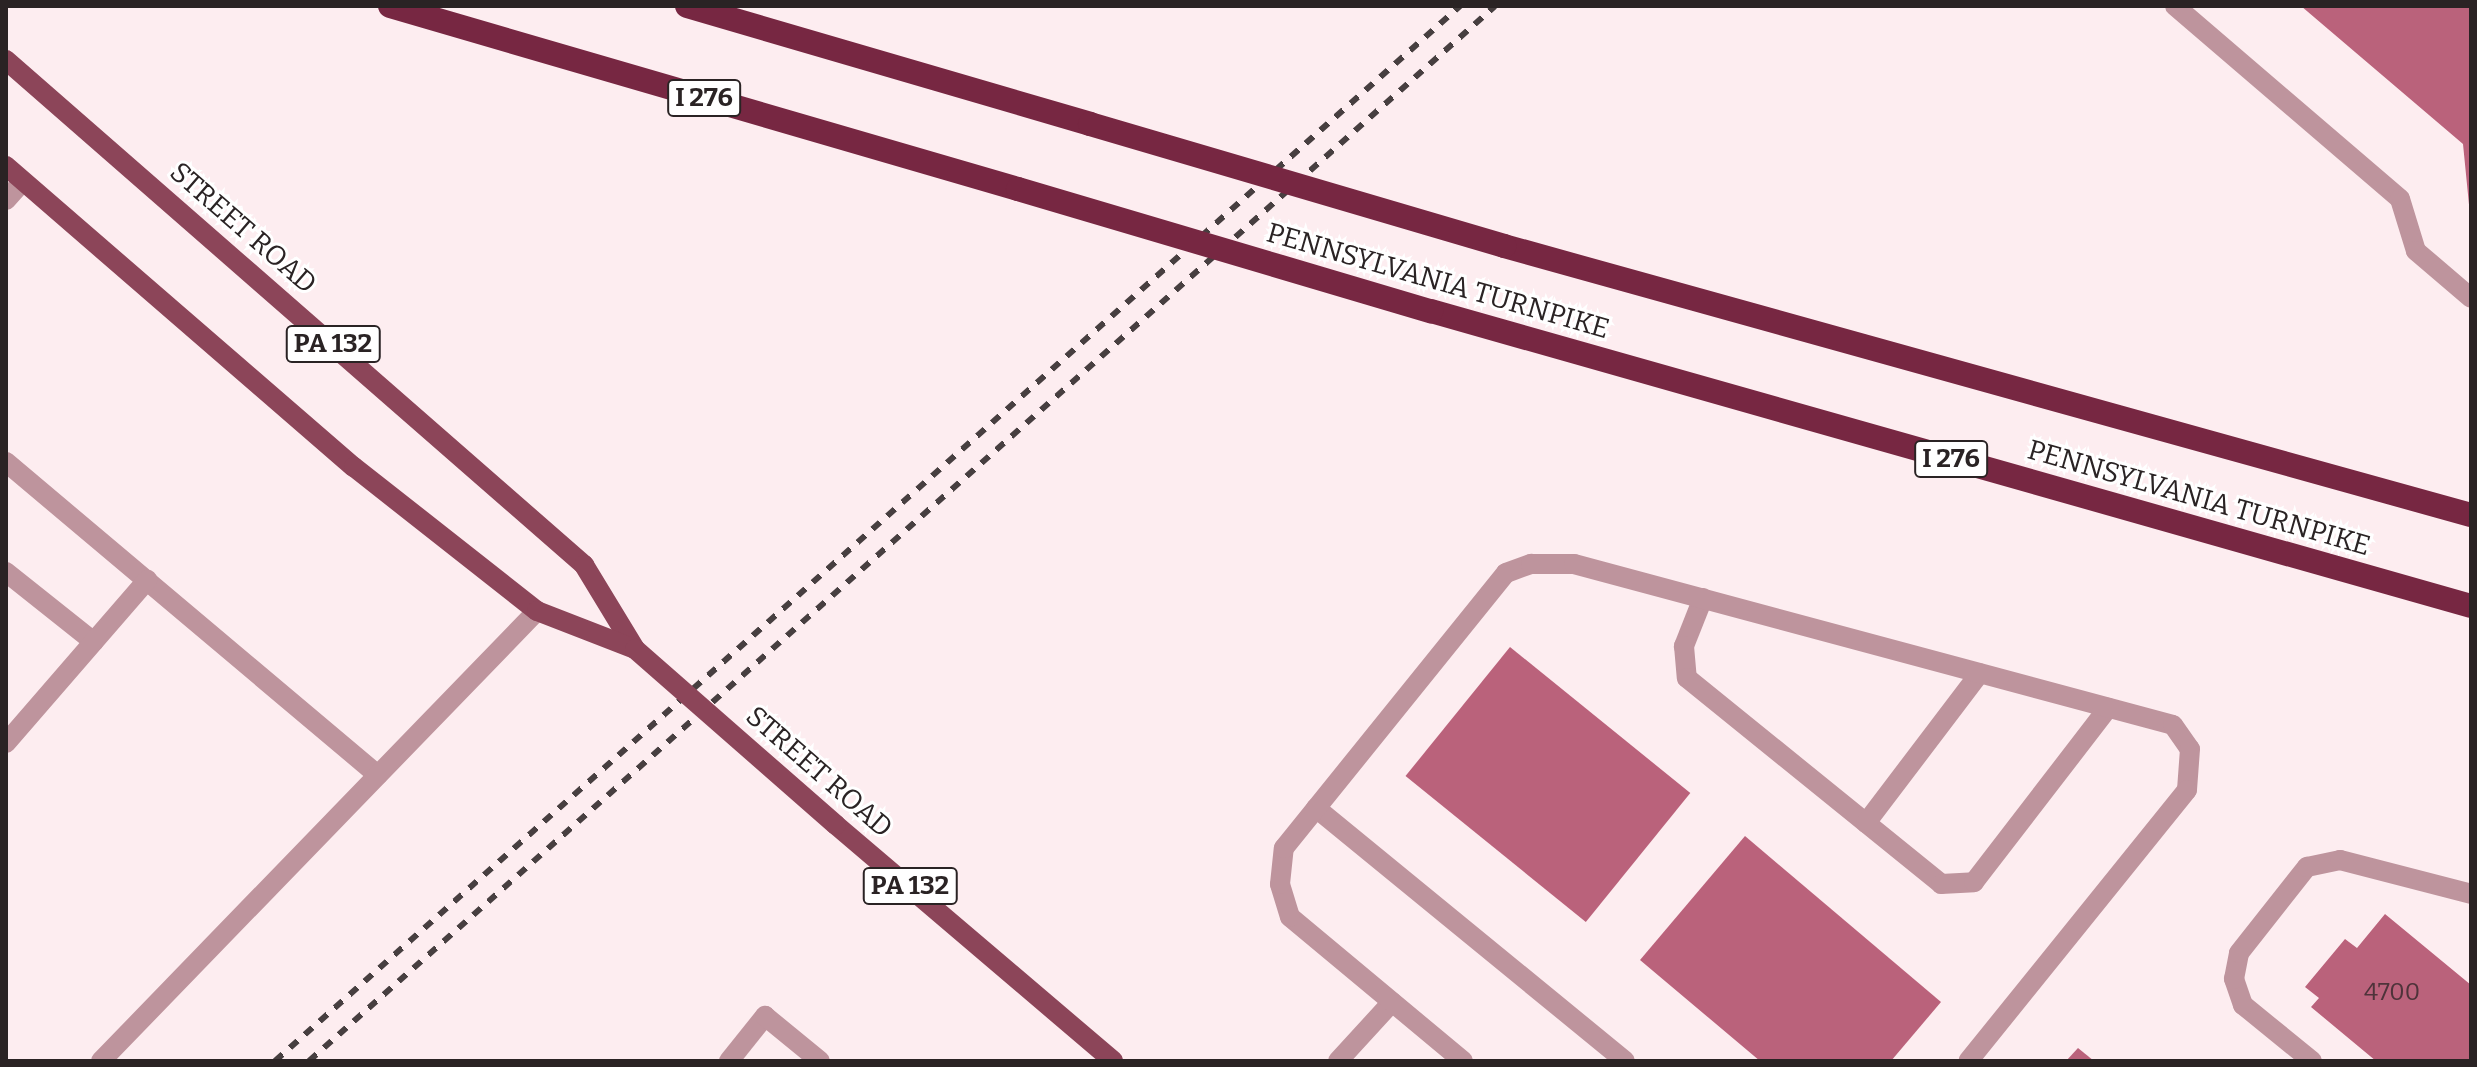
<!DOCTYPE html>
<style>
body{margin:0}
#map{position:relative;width:2477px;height:1067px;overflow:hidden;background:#fdedf0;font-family:Bitter,serif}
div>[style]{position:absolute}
.building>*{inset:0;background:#ba627b;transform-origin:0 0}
.lane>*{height:20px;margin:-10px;padding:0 10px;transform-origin:10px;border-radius:10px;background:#be949d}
.primary>*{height:20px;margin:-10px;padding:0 10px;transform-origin:10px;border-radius:10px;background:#8c4559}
.highway>*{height:24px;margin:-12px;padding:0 12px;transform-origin:12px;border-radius:12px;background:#772742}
.rail>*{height:6px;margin-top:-3px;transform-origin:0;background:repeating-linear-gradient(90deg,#473f40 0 10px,transparent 0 20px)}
.primary-bridge>*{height:20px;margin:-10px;padding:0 10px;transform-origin:10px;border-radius:10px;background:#8c4559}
.highway-bridge>*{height:24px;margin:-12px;padding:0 12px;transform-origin:12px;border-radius:12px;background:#772742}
span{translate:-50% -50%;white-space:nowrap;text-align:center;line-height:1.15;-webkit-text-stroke:6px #fff;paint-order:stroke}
.number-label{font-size:24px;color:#4e333a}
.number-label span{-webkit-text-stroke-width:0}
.shield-label span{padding:2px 6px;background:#fff;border:2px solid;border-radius:6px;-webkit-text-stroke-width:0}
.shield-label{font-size:26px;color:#2a2324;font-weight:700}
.street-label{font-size:28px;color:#2a2324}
.frame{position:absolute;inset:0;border:8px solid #2a2324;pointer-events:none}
</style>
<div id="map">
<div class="building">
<i style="clip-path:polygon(2301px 6px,2471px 6px,2471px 225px,2463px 144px)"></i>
<i style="left:1510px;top:647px;width:232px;height:166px;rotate:39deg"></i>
<i style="clip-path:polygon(1745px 836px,1941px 1002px,1891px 1061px,1760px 1061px,1640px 960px)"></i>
<i style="clip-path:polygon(2385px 914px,2471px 985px,2471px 1061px,2376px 1061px,2311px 1007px,2319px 998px,2305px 987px,2345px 939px,2357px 948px)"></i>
<i style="clip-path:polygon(2078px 1048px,2094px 1061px,2066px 1061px)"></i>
</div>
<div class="lane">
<i style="left:2175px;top:6px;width:296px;rotate:40.6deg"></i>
<i style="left:2400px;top:199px;width:54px;rotate:72.9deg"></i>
<i style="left:2416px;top:251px;width:72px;rotate:40.5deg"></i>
<i style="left:6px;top:200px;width:25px;rotate:-48deg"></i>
<i style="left:6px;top:462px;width:486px;rotate:40.1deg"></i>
<i style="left:6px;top:572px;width:112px;rotate:38.5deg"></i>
<i style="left:1703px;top:598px;width:52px;rotate:111.6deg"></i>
<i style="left:1684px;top:646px;width:32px;rotate:85deg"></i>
<i style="left:1687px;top:678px;width:327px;rotate:39deg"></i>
<i style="left:1941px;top:884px;width:33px;rotate:-3deg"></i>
<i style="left:1974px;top:882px;width:220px;rotate:-52.4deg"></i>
<i style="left:6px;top:743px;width:216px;rotate:-49.1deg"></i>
<i style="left:1316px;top:808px;width:399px;rotate:39.3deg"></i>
<i style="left:1866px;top:823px;width:188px;rotate:-52.8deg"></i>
<i style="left:101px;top:1061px;width:627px;rotate:-45.91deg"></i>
<i style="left:729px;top:1061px;width:58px;rotate:-51.3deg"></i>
<i style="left:765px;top:1016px;width:71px;rotate:39.3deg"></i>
<i style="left:1338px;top:1061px;width:80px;rotate:-47.5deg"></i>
<i style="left:1463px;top:1061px;width:225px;rotate:-140.2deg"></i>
<i style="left:1290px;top:917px;width:34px;rotate:-107deg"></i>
<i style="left:1280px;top:884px;width:36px;rotate:-84deg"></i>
<i style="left:1284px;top:848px;width:353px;rotate:-51.1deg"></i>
<i style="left:1506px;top:573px;width:27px;rotate:-20deg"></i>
<i style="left:1531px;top:564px;width:43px"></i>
<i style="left:1574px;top:564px;width:620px;rotate:15.04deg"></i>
<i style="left:2173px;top:725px;width:29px;rotate:55deg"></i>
<i style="left:2190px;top:749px;width:41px;rotate:94.2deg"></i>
<i style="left:2187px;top:790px;width:348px;rotate:128.9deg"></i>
<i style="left:2312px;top:1061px;width:89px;rotate:-140.9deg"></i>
<i style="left:2243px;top:1005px;width:28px;rotate:-109deg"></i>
<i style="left:2234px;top:979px;width:26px;rotate:-79deg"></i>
<i style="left:2239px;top:953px;width:110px;rotate:-51.7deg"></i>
<i style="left:2307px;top:867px;width:34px;rotate:-12deg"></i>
<i style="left:2340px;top:860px;width:135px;rotate:14.5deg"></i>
</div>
<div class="primary">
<i style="left:6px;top:60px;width:768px;rotate:41.14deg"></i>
<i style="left:584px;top:565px;width:98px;rotate:58.7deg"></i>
<i style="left:6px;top:166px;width:460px;rotate:40.9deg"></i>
<i style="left:354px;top:467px;width:233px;rotate:38.2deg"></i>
<i style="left:537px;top:611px;width:105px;rotate:21.2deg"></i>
<i style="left:836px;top:825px;width:364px;rotate:40.4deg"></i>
</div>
<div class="highway">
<i style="left:390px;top:6px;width:654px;rotate:16.25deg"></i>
<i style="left:687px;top:6px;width:420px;rotate:16.3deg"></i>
<i style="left:1504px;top:246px;width:1004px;rotate:15.55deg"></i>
<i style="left:1431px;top:311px;width:1081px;rotate:15.84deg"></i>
</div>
<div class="rail">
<i style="left:275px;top:1061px;width:1587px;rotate:-41.68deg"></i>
<i style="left:309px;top:1061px;width:1587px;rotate:-41.65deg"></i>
</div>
<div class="primary-bridge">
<i style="left:635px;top:649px;width:267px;rotate:41.2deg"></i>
</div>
<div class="highway-bridge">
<i style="left:1090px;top:124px;width:432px;rotate:16.4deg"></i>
<i style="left:1018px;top:189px;width:431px;rotate:16.5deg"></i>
</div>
<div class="number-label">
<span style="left:2392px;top:993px">4700</span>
</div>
<div class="shield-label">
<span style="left:704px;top:98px">I 276</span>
<span style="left:333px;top:344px">PA 132</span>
<span style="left:1951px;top:459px">I 276</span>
<span style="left:910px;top:886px">PA 132</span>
</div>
<div class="street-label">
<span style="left:243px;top:228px;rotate:41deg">STREET ROAD</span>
<span style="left:1438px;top:281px;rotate:16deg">PENNSYLVANIA TURNPIKE</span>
<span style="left:2199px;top:498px;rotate:16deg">PENNSYLVANIA TURNPIKE</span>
<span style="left:819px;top:772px;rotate:41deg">STREET ROAD</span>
</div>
<div class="frame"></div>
</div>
